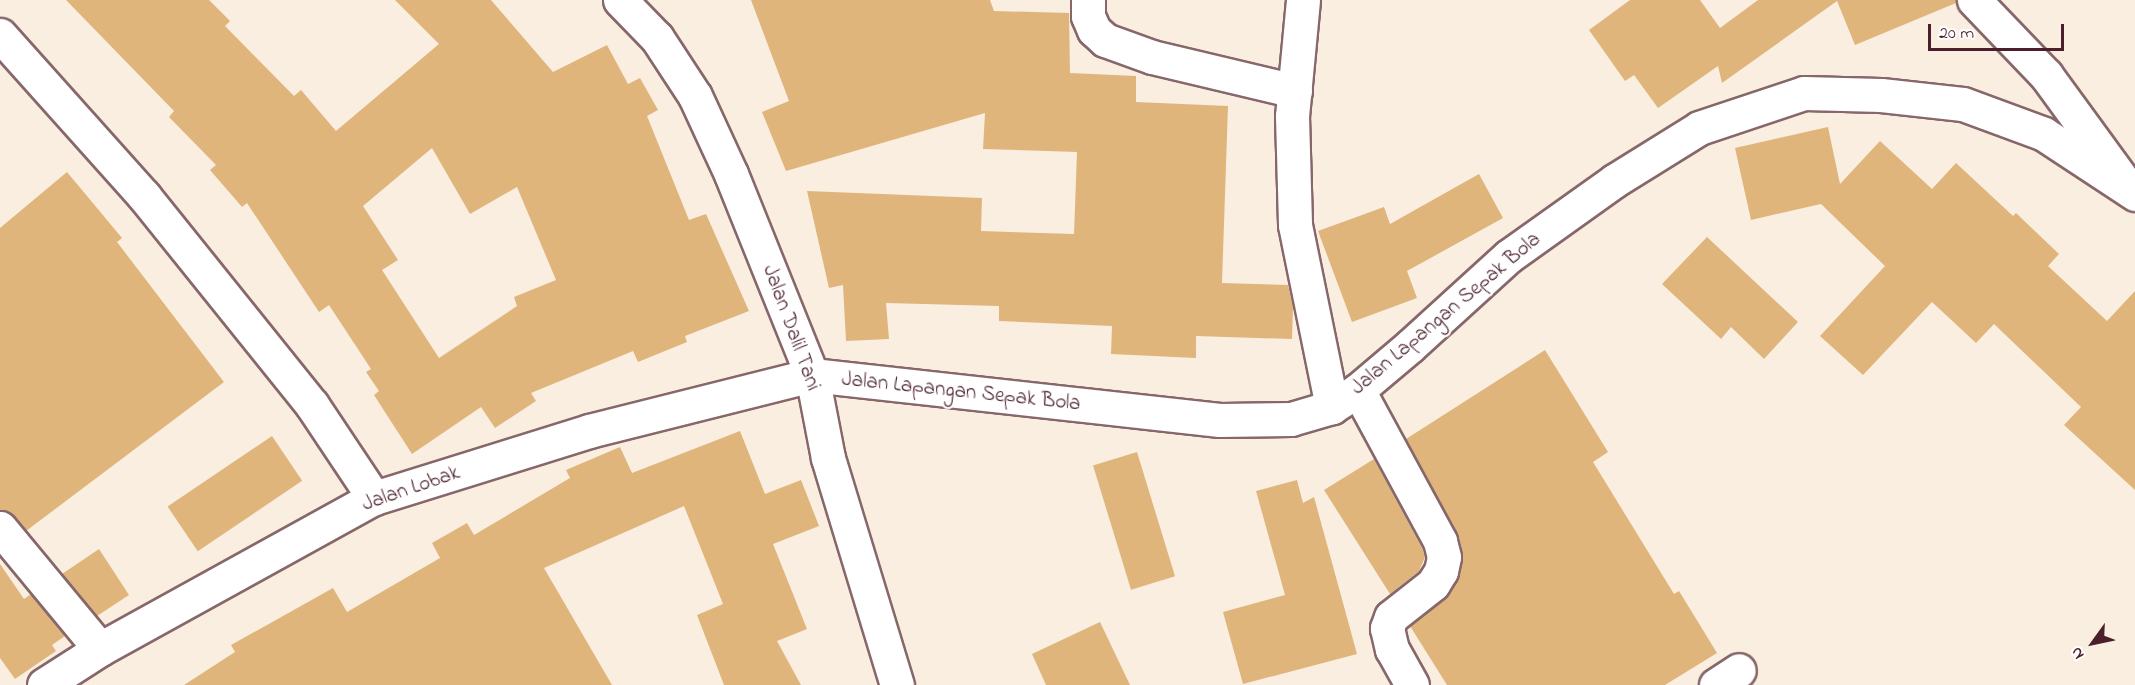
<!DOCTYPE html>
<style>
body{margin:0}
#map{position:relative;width:2135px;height:685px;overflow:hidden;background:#f9eee0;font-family:"Indie Flower",sans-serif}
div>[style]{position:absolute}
.building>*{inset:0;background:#e0b57c;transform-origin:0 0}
.roads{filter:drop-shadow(2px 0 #87676a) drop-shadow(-2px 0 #87676a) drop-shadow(0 2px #87676a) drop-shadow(0 -2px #87676a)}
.minor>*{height:33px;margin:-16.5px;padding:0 16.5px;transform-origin:16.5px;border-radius:16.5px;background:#fff}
.tertiary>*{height:33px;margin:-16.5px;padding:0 16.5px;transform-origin:16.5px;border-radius:16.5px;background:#fff}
span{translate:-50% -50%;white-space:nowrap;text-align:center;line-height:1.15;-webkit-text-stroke:4.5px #fff;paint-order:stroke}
.street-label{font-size:21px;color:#4a1f2b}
.north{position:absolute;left:2063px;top:613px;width:60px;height:60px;-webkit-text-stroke:4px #fff;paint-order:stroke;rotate:237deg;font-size:16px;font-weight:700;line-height:24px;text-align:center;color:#4a1f2b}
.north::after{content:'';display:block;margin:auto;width:21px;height:27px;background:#4a1f2b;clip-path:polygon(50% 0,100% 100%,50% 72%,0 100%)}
.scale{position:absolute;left:1928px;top:24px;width:136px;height:27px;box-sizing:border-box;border:3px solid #4a1f2b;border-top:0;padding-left:8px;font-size:18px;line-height:21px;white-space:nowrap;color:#4a1f2b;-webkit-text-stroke:4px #fff;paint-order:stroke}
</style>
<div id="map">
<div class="building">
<i style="clip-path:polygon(evenodd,66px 0,209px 0,230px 21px,225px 26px,294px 96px,301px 90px,336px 131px,439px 44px,395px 0,491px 0,553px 72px,607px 45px,628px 84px,640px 78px,658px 110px,647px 116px,689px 220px,706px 214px,749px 311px,685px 336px,687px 342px,638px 362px,633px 351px,531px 393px,536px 401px,495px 428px,481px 407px,412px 454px,374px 395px,379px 391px,366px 372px,371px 369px,329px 305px,319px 312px,247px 203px,242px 207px,210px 170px,216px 165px,169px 117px,174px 111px,66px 0,432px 148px,470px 214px,517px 187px,556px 280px,514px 297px,517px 306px,439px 358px,382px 270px,398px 260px,363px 206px,432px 148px)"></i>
<i style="clip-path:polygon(751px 0,990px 0,994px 11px,1069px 13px,1070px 73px,1136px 76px,1136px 102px,1228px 106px,1222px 283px,1288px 285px,1293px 307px,1292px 339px,1196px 336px,1196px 358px,1111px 354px,1112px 326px,999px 321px,999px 306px,886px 303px,889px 339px,846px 341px,843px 285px,829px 288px,807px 191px,982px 198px,981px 231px,1074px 234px,1077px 152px,983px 149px,985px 113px,786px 171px,762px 112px,789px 101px)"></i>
<i style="clip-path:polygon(1630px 0,1700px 0,1720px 28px,1758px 0,1956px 0,1956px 3px,1855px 45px,1837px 1px,1722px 83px,1718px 66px,1658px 108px,1634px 75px,1625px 81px,1589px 30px)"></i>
<i style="clip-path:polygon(1828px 127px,1840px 184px,1880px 141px,1932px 189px,1956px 163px,2013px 216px,2016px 213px,2059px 254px,2048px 266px,2107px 321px,2135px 291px,2135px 490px,2064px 425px,2081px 407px,1994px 324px,1976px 343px,1932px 302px,1863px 375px,1820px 336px,1885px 266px,1821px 204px,1751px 220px,1735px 148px)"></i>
<i style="clip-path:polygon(67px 172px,122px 238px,117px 242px,224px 382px,26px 531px,14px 516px,0 510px,0 228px)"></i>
<i style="clip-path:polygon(1479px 174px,1503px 218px,1407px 271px,1417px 298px,1352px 322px,1318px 231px,1384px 207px,1390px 224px)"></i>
<i style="clip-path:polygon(1707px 237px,1798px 322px,1764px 359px,1731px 327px,1721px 339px,1662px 284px)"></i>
<i style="clip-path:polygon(1545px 350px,1608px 452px,1593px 462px,1674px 594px,1679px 591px,1717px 653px,1665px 685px,1447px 685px,1410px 626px,1449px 594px,1459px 575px,1462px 553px,1456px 532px,1406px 439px)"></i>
<i style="clip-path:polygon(740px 431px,765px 494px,801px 480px,819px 526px,773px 544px,807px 629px,777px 641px,801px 685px,724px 685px,697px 615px,723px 604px,684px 506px,544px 568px,612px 685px,184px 685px,235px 652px,231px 645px,333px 588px,347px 612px,440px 558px,432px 543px,467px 523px,474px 535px,570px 478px,566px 470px,620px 447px,632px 473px)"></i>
<i style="left:272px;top:436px;width:54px;height:126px;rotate:56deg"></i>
<i style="left:1137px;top:452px;width:130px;height:46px;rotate:73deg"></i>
<i style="clip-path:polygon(1374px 459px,1422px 548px,1425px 557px,1419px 571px,1390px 594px,1324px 490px)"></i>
<i style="clip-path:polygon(1297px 480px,1303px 503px,1314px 497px,1357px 654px,1243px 684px,1223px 612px,1285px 595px,1256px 491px)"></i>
<i style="clip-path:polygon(99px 549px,129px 595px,97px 616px,62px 574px)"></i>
<i style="clip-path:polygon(0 564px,24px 599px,31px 594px,65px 636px,52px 645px,56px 651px,15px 679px,0 658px)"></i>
<i style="clip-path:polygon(1100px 622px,1130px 685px,1046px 685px,1032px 654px)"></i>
</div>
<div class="roads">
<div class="minor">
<i style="left:620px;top:0;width:53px;rotate:45.8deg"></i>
<i style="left:657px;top:38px;width:69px;rotate:56.8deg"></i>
<i style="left:695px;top:96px;width:86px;rotate:65.2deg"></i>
<i style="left:731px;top:174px;width:217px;rotate:68.1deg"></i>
<i style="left:1088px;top:0;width:16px;rotate:90deg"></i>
<i style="left:1088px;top:16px;width:15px;rotate:67deg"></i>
<i style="left:1094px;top:30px;width:15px;rotate:42deg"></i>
<i style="left:1105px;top:40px;width:50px;rotate:19.9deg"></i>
<i style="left:1152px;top:57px;width:147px;rotate:13.4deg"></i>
<i style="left:1303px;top:0;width:117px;rotate:95.4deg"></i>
<i style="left:1292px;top:116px;width:109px;rotate:88.4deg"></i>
<i style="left:1295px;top:225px;width:186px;rotate:78.5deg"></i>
<i style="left:1974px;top:0;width:104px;rotate:46.2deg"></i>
<i style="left:2046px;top:75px;width:141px;rotate:53.9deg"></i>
<i style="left:0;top:35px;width:216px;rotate:48.2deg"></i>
<i style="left:144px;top:196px;width:268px;rotate:51.2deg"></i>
<i style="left:312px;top:405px;width:112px;rotate:56.3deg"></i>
<i style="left:1358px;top:390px;width:172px;rotate:61.5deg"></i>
<i style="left:1440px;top:541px;width:16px;rotate:76deg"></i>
<i style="left:1444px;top:557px;width:14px;rotate:102deg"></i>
<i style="left:1441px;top:571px;width:15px;rotate:122deg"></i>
<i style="left:1433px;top:584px;width:53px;rotate:141.8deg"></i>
<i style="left:1391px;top:617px;width:12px;rotate:110deg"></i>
<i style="left:1387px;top:628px;width:22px;rotate:77deg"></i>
<i style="left:1392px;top:649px;width:41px;rotate:60.9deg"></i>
<i style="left:0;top:528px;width:157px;rotate:50.4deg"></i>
<i style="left:1716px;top:685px;width:27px;rotate:-33deg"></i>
</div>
<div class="tertiary">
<i style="left:812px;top:375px;width:85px;rotate:79.1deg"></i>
<i style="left:828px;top:458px;width:237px;rotate:73.1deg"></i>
<i style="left:44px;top:685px;width:67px;rotate:-32.7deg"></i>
<i style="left:100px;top:649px;width:313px;rotate:-28.9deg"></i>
<i style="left:374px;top:498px;width:225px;rotate:-17.3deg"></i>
<i style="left:589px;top:431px;width:230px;rotate:-14.1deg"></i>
<i style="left:812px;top:375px;width:410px;rotate:6.3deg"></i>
<i style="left:1220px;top:420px;width:71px;rotate:-0.8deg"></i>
<i style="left:1291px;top:419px;width:43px;rotate:-16.3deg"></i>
<i style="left:1332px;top:407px;width:31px;rotate:-33deg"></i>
<i style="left:1358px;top:390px;width:68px;rotate:-40.2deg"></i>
<i style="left:1410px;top:346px;width:134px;rotate:-42.3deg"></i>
<i style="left:1509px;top:256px;width:129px;rotate:-35.5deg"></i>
<i style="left:1614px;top:181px;width:100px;rotate:-31.9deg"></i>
<i style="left:1699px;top:128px;width:111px;rotate:-18.4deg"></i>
<i style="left:1804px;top:93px;width:77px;rotate:1.5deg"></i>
<i style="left:1881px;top:95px;width:82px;rotate:6.3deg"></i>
<i style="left:1963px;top:104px;width:86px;rotate:20.3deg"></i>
<i style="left:2044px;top:134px;width:109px;rotate:33.4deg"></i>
</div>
</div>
<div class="street-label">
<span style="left:1446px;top:314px;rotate:-40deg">Jalan Lapangan Sepak Bola</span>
<span style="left:791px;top:328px;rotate:70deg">Jalan Dalil Tani</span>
<span style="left:961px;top:392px;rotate:6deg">Jalan Lapangan Sepak Bola</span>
<span style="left:411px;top:489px;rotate:-19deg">Jalan Lobak</span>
</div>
<div class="north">N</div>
<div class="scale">20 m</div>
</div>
